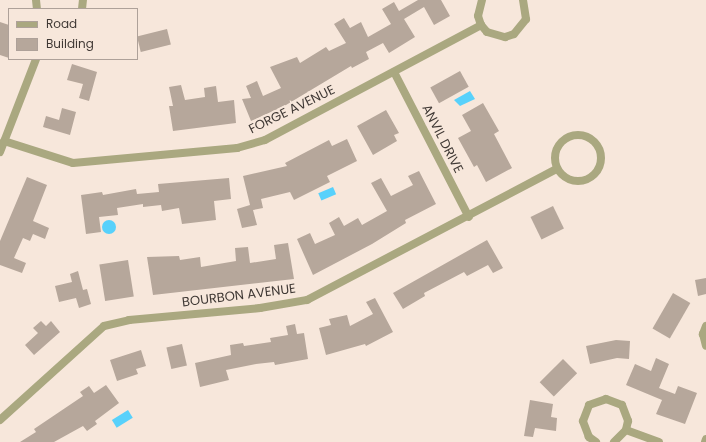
<!DOCTYPE html>
<style>
body{margin:0}
#map{position:relative;width:706px;height:442px;overflow:hidden;background:#f7e7db;font-family:Poppins,sans-serif}
div>[style]{position:absolute}
.water>*{inset:0;background:#58d1fb;transform-origin:0 0}
.round{border-radius:50%}
.building>*{inset:0;background:#b6a79b;transform-origin:0 0}
.minor>*{height:8px;margin:-4px;padding:0 4px;transform-origin:4px;border-radius:4px;background:#aaa880}
.minor>.ring{margin:-4px;padding:0;box-sizing:content-box;background:none;border:8px solid #aaa880;border-radius:50%}
span{translate:-50% -50%;white-space:nowrap;text-align:center;line-height:1.15;-webkit-text-stroke:4px #f7e7db;paint-order:stroke}
.street-label{font-size:13px;color:#403935}
.legend{position:absolute;left:8px;top:8px;width:130px;height:52px;box-sizing:border-box;background:#f7e7db;border:1px solid #aea199;margin:0;padding:5px 7px;list-style:none;font-size:12px;color:#403935}
.legend li{display:flex;align-items:center;gap:8px;height:20px}
.legend b{width:20px;border:1px solid #aea199}
</style>
<div id="map">
<div class="water">
<i style="clip-path:polygon(470px 91px,475px 99px,460px 106px,454px 100px)"></i>
<i style="left:333px;top:187px;width:8px;height:16px;rotate:67deg"></i>
<i class="round" style="left:102px;top:220px;width:14px;height:14px"></i>
<i style="left:128px;top:410px;width:9px;height:19px;rotate:58deg"></i>
</div>
<div class="building">
<i style="clip-path:polygon(418px 0,441px 0,450px 16px,434px 25px,424px 7px,404px 19px,415px 37px,389px 53px,383px 43px,366px 52px,369px 59px,352px 68px,351px 66px,286px 105px,251px 121px,242px 99px,251px 98px,246px 86px,257px 81px,263px 96px,281px 88px,270px 67px,297px 57px,300px 63px,326px 47px,329px 51px,346px 43px,334px 24px,344px 18px,350px 28px,361px 22px,368px 37px,391px 24px,382px 9px,394px 2px,399px 11px)"></i>
<i style="clip-path:polygon(0 22px,9px 25px,9px 58px,0 55px)"></i>
<i style="left:167px;top:29px;width:16px;height:31px;rotate:76deg"></i>
<i style="clip-path:polygon(72px 64px,97px 72px,89px 101px,79px 98px,83px 84px,67px 80px)"></i>
<i style="left:460px;top:71px;width:18px;height:34px;rotate:61deg"></i>
<i style="clip-path:polygon(181px 85px,185px 100px,205px 97px,204px 88px,216px 86px,218px 102px,234px 100px,236px 123px,173px 131px,169px 106px,173px 106px,169px 87px)"></i>
<i style="clip-path:polygon(483px 103px,499px 131px,494px 134px,512px 168px,486px 182px,477px 165px,474px 167px,458px 138px,471px 131px,462px 115px)"></i>
<i style="clip-path:polygon(62px 108px,76px 112px,70px 135px,43px 127px,46px 116px,59px 120px)"></i>
<i style="clip-path:polygon(386px 110px,399px 133px,394px 135px,397px 141px,373px 155px,357px 126px)"></i>
<i style="clip-path:polygon(347px 139px,357px 161px,327px 176px,330px 182px,294px 200px,290px 192px,261px 199px,263px 208px,253px 210px,257px 225px,242px 228px,237px 209px,250px 205px,243px 176px,287px 166px,285px 163px,329px 140px,332px 146px)"></i>
<i style="clip-path:polygon(419px 171px,436px 204px,405px 220px,406px 223px,372px 244px,313px 275px,297px 239px,310px 233px,315px 244px,335px 235px,329px 223px,339px 217px,344px 226px,358px 218px,362px 225px,387px 211px,371px 183px,381px 178px,391px 196px,413px 185px,408px 176px)"></i>
<i style="clip-path:polygon(27px 177px,47px 185px,33px 221px,49px 228px,45px 239px,33px 234px,30px 241px,23px 238px,14px 258px,26px 263px,22px 273px,0 265px,0 241px)"></i>
<i style="clip-path:polygon(229px 178px,231px 199px,214px 201px,216px 220px,182px 224px,179px 208px,162px 211px,161px 205px,143px 207px,143px 204px,117px 208px,118px 215px,99px 217px,101px 232px,86px 234px,81px 195px,102px 192px,103px 195px,136px 189px,137px 194px,159px 192px,158px 184px)"></i>
<i style="left:553px;top:206px;width:25px;height:25px;rotate:64deg"></i>
<i style="clip-path:polygon(487px 240px,503px 268px,493px 273px,488px 265px,467px 276px,464px 272px,424px 293px,425px 296px,403px 309px,393px 293px)"></i>
<i style="clip-path:polygon(288px 243px,294px 279px,153px 295px,147px 257px,179px 256px,180px 260px,200px 257px,201px 267px,236px 261px,235px 248px,248px 247px,250px 263px,276px 259px,274px 245px)"></i>
<i style="left:128px;top:260px;width:37px;height:29px;rotate:81deg"></i>
<i style="clip-path:polygon(78px 271px,83px 290px,87px 289px,91px 304px,79px 308px,76px 298px,59px 302px,55px 286px,72px 282px,70px 274px)"></i>
<i style="clip-path:polygon(706px 278px,706px 294px,698px 296px,695px 280px)"></i>
<i style="left:673px;top:293px;width:20px;height:41px;rotate:30deg"></i>
<i style="clip-path:polygon(375px 298px,393px 332px,366px 346px,365px 344px,326px 355px,319px 328px,331px 325px,329px 319px,347px 315px,350px 326px,373px 314px,366px 302px)"></i>
<i style="clip-path:polygon(41px 321px,46px 326px,51px 321px,60px 332px,34px 355px,25px 345px,38px 333px,33px 328px)"></i>
<i style="clip-path:polygon(295px 324px,297px 334px,304px 333px,308px 359px,275px 365px,274px 362px,256px 364px,226px 370px,229px 380px,200px 387px,195px 363px,231px 355px,230px 345px,243px 343px,244px 346px,271px 342px,270px 338px,288px 335px,286px 326px)"></i>
<i style="clip-path:polygon(616px 340px,630px 341px,629px 359px,617px 358px,590px 364px,586px 346px)"></i>
<i style="left:182px;top:344px;width:22px;height:16px;rotate:77deg"></i>
<i style="clip-path:polygon(141px 350px,146px 366px,136px 369px,138px 374px,117px 381px,110px 360px)"></i>
<i style="clip-path:polygon(656px 358px,669px 364px,659px 388px,675px 394px,678px 386px,697px 393px,685px 424px,656px 414px,662px 400px,626px 385px,635px 364px,651px 371px)"></i>
<i style="left:563px;top:359px;width:20px;height:33px;rotate:45deg"></i>
<i style="clip-path:polygon(106px 385px,119px 403px,95px 421px,97px 424px,87px 431px,83px 426px,54px 442px,20px 442px,36px 432px,34px 429px,83px 396px,80px 392px,89px 386px,94px 393px)"></i>
<i style="clip-path:polygon(530px 400px,553px 404px,551px 417px,557px 418px,556px 431px,535px 428px,533px 437px,524px 436px)"></i>
</div>
<div class="minor">
<i style="left:36px;top:0;width:9px;rotate:84deg"></i>
<i style="left:482px;top:0;width:16px;rotate:104deg"></i>
<i style="left:478px;top:16px;width:9px;rotate:72deg"></i>
<i style="left:481px;top:25px;width:9px;rotate:49deg"></i>
<i style="left:487px;top:32px;width:19px;rotate:16deg"></i>
<i style="left:505px;top:37px;width:9px;rotate:-18deg"></i>
<i style="left:514px;top:34px;width:19px;rotate:-51deg"></i>
<i style="left:526px;top:19px;width:19px;rotate:-99deg"></i>
<i style="left:82px;top:9px;width:9px;rotate:-84deg"></i>
<i style="left:394px;top:72px;width:163px;rotate:62.7deg"></i>
<i class="ring" style="left:555px;top:135px;width:38px;height:38px"></i>
<i style="left:4px;top:141px;width:72px;rotate:17.7deg"></i>
<i style="left:73px;top:163px;width:165px;rotate:-5.2deg"></i>
<i style="left:237px;top:148px;width:29px;rotate:-16deg"></i>
<i style="left:265px;top:140px;width:245px;rotate:-28deg"></i>
<i style="left:0;top:152px;width:100px;rotate:-68.8deg"></i>
<i style="left:706px;top:326px;width:9px;rotate:111deg"></i>
<i style="left:703px;top:334px;width:12px;rotate:76deg"></i>
<i style="left:0;top:420px;width:140px;rotate:-42.1deg"></i>
<i style="left:104px;top:326px;width:26px;rotate:-13deg"></i>
<i style="left:129px;top:320px;width:132px;rotate:-5.2deg"></i>
<i style="left:260px;top:308px;width:48px;rotate:-9.7deg"></i>
<i style="left:307px;top:300px;width:282px;rotate:-27.7deg"></i>
<i style="left:626px;top:430px;width:35px;rotate:20deg"></i>
<i style="left:596px;top:442px;width:9px;rotate:-144deg"></i>
<i style="left:589px;top:437px;width:17px;rotate:-111deg"></i>
<i style="left:583px;top:421px;width:17px;rotate:-69deg"></i>
<i style="left:589px;top:405px;width:18px;rotate:-19deg"></i>
<i style="left:606px;top:399px;width:17px;rotate:21deg"></i>
<i style="left:622px;top:405px;width:17px;rotate:69deg"></i>
<i style="left:628px;top:421px;width:9px;rotate:103deg"></i>
<i style="left:626px;top:430px;width:17px;rotate:135deg"></i>
<i style="left:705px;top:442px;width:3px;rotate:-72deg"></i>
</div>
<div class="street-label">
<span style="left:292px;top:110px;rotate:-26deg">FORGE AVENUE</span>
<span style="left:442px;top:139px;rotate:63deg">ANVIL DRIVE</span>
<span style="left:239px;top:296px;rotate:-7deg">BOURBON AVENUE</span>
</div>
<ul class="legend">
<li><b style="height:5px;background:#aaa880"></b>Road</li>
<li><b style="height:11px;background:#b6a79b"></b>Building</li>
</ul>
</div>
